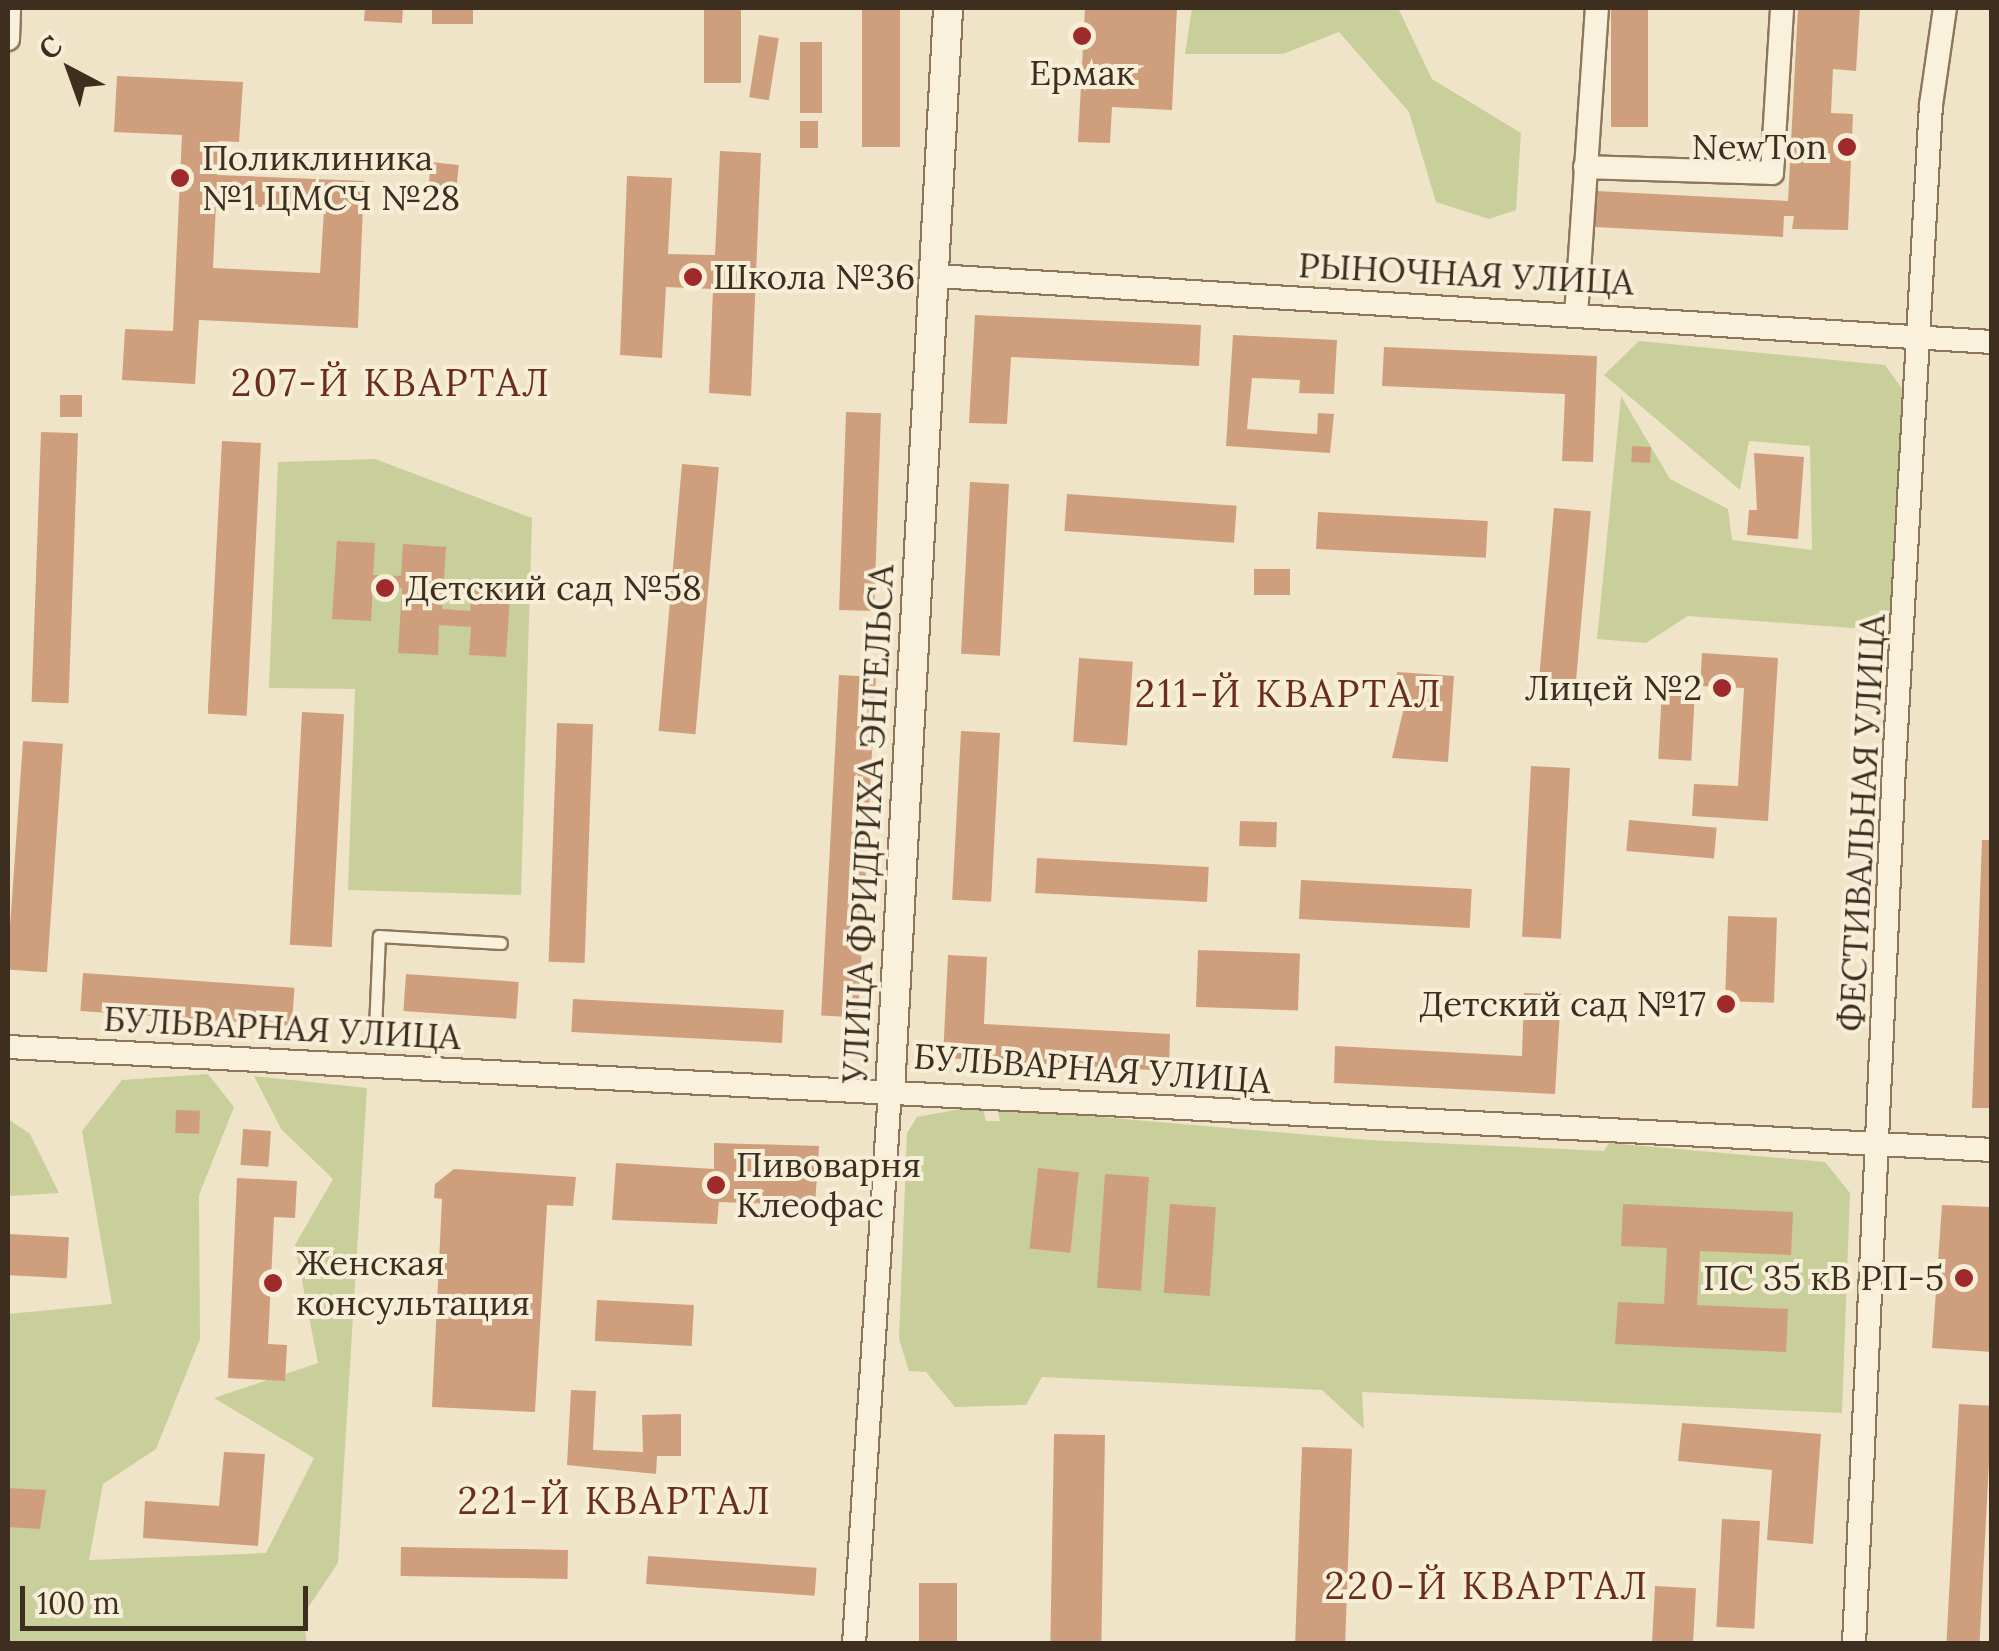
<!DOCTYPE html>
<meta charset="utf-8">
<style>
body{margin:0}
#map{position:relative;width:1999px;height:1651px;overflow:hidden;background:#f0e4c8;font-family:Lora,serif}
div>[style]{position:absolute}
.green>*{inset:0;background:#c9cf9b}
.building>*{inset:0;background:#cf9f7d;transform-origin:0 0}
.roads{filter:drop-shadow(2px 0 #8d765c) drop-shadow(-2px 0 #8d765c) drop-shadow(0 2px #8d765c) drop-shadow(0 -2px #8d765c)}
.service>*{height:11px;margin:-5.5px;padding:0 5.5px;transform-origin:5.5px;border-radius:5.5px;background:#faf1dc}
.minor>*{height:22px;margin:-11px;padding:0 11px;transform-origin:11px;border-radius:11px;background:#faf1dc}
.tertiary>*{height:28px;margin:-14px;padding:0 14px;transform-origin:14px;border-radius:14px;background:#faf1dc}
.dots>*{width:28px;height:28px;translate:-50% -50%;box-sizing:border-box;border:5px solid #f7eed8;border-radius:50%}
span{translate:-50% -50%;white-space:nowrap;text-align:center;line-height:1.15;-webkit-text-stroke:8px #f7eed8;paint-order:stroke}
.poi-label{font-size:35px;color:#3d2e20}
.right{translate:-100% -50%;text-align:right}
.left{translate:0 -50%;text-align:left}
.street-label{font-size:35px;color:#3d2e20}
.neighbourhood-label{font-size:38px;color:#6b2e1e;letter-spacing:2.5px}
.frame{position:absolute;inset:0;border:10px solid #3d2e20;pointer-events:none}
.north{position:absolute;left:20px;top:20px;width:100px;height:100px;-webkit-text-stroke:8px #f7eed8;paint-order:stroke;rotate:319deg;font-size:28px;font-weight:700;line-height:40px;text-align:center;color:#3d2e20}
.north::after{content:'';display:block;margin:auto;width:35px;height:45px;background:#3d2e20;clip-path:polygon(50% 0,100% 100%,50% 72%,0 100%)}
.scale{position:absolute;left:20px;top:1586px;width:288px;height:45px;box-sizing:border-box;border:5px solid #3d2e20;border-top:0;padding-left:12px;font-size:30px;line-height:35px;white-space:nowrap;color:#3d2e20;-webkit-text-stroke:8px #f7eed8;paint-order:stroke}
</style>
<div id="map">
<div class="green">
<i style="clip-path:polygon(1192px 8px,1398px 8px,1432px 79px,1521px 133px,1516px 210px,1489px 219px,1436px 202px,1409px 112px,1339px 32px,1283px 54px,1185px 54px)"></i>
<i style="clip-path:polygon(1639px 341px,1885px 365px,1911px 401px,1906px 632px,1688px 616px,1646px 643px,1597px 639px,1621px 396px,1670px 479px,1728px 509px,1732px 540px,1812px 550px,1810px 446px,1749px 441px,1740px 490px,1604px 375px)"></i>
<i style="clip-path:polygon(375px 459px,532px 518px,521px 895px,348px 890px,355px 689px,269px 688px,278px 462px)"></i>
<i style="clip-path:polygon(208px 1074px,234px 1107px,199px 1195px,200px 1339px,156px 1449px,103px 1484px,89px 1560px,266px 1553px,314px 1458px,214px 1398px,318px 1363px,295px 1245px,333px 1179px,281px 1129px,254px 1076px,367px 1088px,338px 1563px,303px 1615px,307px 1643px,8px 1643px,8px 1314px,112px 1304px,82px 1131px,122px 1080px)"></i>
<i style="clip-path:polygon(982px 1105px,986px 1121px,1000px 1121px,997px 1108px,1369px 1140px,1604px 1151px,1609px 1143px,1825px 1162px,1850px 1193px,1842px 1413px,1362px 1392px,1364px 1429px,1322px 1390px,1042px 1377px,1026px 1405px,955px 1407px,926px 1372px,909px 1371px,899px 1339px,907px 1133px,917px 1117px)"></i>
<i style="clip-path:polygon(8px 1119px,30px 1134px,59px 1193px,8px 1196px)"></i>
</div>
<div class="building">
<i style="clip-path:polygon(365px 8px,403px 8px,402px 23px,364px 21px)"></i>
<i style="left:432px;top:8px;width:41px;height:16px"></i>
<i style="left:704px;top:8px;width:37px;height:75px"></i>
<i style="left:862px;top:8px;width:38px;height:139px"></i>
<i style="clip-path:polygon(1085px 8px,1177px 8px,1172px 110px,1112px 107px,1110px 143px,1078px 142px)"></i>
<i style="left:1611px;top:8px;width:37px;height:119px"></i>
<i style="clip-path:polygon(1798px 8px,1860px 8px,1856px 71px,1833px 69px,1831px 113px,1853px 114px,1848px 230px,1792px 229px,1794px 216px,1784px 216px,1783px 237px,1595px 227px,1597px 191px,1788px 201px)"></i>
<i style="left:759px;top:35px;width:20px;height:63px;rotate:9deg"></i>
<i style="left:800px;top:42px;width:22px;height:71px"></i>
<i style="clip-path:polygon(evenodd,117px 76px,243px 82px,239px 142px,219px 141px,217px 175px,364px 181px,358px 328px,199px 320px,195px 384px,122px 380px,125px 329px,173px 331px,182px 135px,114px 132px,117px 76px,216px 205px,324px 210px,320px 273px,213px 268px,216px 205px)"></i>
<i style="left:800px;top:121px;width:18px;height:27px"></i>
<i style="clip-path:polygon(720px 151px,761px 153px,751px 396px,709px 393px,713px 289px,666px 287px,662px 358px,620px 355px,627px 176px,672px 178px,668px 254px,715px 255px)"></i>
<i style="left:431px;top:162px;width:28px;height:23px;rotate:6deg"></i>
<i style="clip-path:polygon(975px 315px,1201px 325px,1199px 366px,1011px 357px,1007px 424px,969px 423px)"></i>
<i style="clip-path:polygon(1233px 335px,1337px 340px,1334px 394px,1299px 393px,1300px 380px,1252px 378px,1247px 429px,1317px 434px,1318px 413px,1334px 414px,1330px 453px,1226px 446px)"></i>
<i style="clip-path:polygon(1384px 347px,1597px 356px,1593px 462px,1562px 461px,1565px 394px,1382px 386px)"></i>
<i style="left:60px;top:395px;width:22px;height:22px"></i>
<i style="left:846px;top:412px;width:35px;height:198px;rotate:2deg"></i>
<i style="left:41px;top:432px;width:37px;height:270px;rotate:2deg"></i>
<i style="left:222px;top:441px;width:39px;height:273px;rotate:3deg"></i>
<i style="left:1632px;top:446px;width:19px;height:16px;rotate:3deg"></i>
<i style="clip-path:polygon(1754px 453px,1804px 457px,1798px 539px,1747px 535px,1749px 510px,1757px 510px)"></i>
<i style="left:682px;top:464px;width:37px;height:268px;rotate:5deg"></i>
<i style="left:970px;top:482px;width:39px;height:172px;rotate:3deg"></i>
<i style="left:1067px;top:494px;width:170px;height:37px;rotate:4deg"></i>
<i style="left:1554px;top:508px;width:37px;height:171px;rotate:5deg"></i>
<i style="left:1318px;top:512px;width:170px;height:37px;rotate:3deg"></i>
<i style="clip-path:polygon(337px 541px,375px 543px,373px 575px,401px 576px,403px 544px,446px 547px,442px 609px,470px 611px,472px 579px,511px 581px,506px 657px,469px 655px,471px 627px,439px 625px,438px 655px,398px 653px,402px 588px,373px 587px,371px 621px,332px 619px)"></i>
<i style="left:1254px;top:569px;width:36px;height:26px"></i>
<i style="clip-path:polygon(1702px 653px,1778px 658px,1768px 821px,1692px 816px,1694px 784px,1738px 786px,1744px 688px,1700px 686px)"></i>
<i style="left:1079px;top:658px;width:54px;height:84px;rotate:4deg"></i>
<i style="clip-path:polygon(1397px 672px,1454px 676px,1448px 762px,1392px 758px,1407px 695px,1395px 694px)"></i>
<i style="left:839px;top:675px;width:37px;height:341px;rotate:3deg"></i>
<i style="left:1662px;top:689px;width:33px;height:70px;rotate:3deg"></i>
<i style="left:302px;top:712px;width:42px;height:233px;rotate:3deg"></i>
<i style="left:557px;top:723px;width:36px;height:239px;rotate:2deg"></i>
<i style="left:961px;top:731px;width:39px;height:169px;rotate:3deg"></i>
<i style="left:23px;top:741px;width:40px;height:229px;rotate:4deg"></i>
<i style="left:1531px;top:766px;width:39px;height:171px;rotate:3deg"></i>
<i style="left:1629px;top:820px;width:88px;height:31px;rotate:5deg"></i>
<i style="left:1240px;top:821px;width:37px;height:25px;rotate:2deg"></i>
<i style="clip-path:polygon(1982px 840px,1992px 840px,1992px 1108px,1972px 1108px)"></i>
<i style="left:1037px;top:858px;width:172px;height:35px;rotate:3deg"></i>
<i style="left:1301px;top:880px;width:171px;height:39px;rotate:3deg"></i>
<i style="left:1728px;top:916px;width:49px;height:85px;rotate:2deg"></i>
<i style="left:1198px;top:950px;width:102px;height:57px;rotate:2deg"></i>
<i style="clip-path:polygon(948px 955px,987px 957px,984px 1024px,1170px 1034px,1169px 1071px,943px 1058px)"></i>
<i style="left:83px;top:973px;width:212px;height:38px;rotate:4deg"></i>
<i style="left:406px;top:974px;width:113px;height:37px;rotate:4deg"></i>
<i style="clip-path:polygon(1524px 993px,1561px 994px,1555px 1094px,1334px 1083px,1335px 1046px,1522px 1056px)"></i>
<i style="left:573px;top:999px;width:211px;height:33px;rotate:3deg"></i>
<i style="left:176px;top:1110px;width:24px;height:23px;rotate:2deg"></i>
<i style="left:243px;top:1129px;width:28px;height:36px;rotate:4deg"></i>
<i style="clip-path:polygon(714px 1143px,819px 1146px,815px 1205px,719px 1202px,717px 1224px,612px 1220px,616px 1163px,714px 1169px)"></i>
<i style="left:1038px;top:1168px;width:41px;height:81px;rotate:6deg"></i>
<i style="clip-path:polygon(454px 1169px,576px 1177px,573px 1206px,547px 1205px,535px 1412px,432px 1407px,442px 1199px,434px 1198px,435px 1184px)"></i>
<i style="left:1105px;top:1174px;width:44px;height:114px;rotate:4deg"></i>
<i style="clip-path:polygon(237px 1178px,297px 1181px,295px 1218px,274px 1217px,268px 1344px,287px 1345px,285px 1381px,228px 1378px)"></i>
<i style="left:1170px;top:1204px;width:46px;height:89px;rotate:4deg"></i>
<i style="clip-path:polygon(1623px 1204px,1793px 1212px,1791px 1255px,1700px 1251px,1697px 1305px,1788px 1309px,1786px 1352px,1615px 1344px,1618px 1302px,1664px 1304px,1667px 1248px,1621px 1246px)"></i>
<i style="clip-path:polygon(1942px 1205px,1992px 1207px,1992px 1352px,1932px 1348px)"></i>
<i style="left:8px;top:1234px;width:61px;height:41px;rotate:3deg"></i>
<i style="left:597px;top:1300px;width:97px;height:41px;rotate:3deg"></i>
<i style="clip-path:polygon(571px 1390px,596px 1391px,593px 1450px,643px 1452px,642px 1415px,681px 1414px,681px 1456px,657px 1456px,656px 1474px,567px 1465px)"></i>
<i style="left:1959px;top:1404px;width:33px;height:240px;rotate:3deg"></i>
<i style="clip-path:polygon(1682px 1423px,1821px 1434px,1813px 1544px,1767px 1540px,1772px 1470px,1678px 1461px)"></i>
<i style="left:1054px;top:1434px;width:51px;height:210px;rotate:1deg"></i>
<i style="left:1302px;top:1447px;width:50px;height:197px;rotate:2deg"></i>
<i style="clip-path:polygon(224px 1452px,265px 1454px,258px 1546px,143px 1538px,145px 1501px,219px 1506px)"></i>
<i style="clip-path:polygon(8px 1488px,46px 1490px,40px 1529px,8px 1527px)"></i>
<i style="left:1722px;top:1519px;width:38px;height:108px;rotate:3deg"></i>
<i style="left:401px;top:1547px;width:167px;height:29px;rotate:1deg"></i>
<i style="left:648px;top:1556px;width:169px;height:28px;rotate:4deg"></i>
<i style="left:919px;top:1583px;width:38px;height:61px"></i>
<i style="left:1655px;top:1586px;width:41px;height:58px;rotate:3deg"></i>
</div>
<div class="roads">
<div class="service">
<i style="left:375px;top:1030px;width:94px;rotate:-87.6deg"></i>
<i style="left:379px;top:936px;width:122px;rotate:3.3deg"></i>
</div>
<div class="minor">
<i style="left:8px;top:39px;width:31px;rotate:-88deg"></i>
<i style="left:1585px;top:167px;width:187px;rotate:1.8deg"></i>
<i style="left:1772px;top:173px;width:165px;rotate:-86.5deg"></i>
<i style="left:937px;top:276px;width:1057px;rotate:3.58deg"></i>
<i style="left:1576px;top:315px;width:308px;rotate:-86.1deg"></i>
<i style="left:8px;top:1047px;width:1987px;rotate:2.97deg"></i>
<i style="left:854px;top:1644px;width:554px;rotate:-86.28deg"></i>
<i style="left:1854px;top:1644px;width:877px;rotate:-87.39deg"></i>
<i style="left:1894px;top:768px;width:664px;rotate:-86.81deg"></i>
<i style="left:1931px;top:105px;width:98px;rotate:-81.8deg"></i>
</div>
<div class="tertiary">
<i style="left:890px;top:1091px;width:1085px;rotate:-86.93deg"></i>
</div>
</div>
<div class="dots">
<i style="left:1082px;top:36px;background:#9e2a2b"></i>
<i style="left:1847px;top:147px;background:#9e2a2b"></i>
<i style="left:180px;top:178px;background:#9e2a2b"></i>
<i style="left:693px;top:277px;background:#9e2a2b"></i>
<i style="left:385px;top:588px;background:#9e2a2b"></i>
<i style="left:1722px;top:688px;background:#9e2a2b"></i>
<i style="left:1726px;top:1004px;background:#9e2a2b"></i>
<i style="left:716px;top:1185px;background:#9e2a2b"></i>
<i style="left:1964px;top:1278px;background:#9e2a2b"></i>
<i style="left:273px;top:1283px;background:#9e2a2b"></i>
</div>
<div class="poi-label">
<span style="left:1082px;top:73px">Ермак</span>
<span class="right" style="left:1827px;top:147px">NewTon</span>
<span class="left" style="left:202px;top:178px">Поликлиника<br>№1 ЦМСЧ №28</span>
<span class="left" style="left:713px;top:277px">Школа №36</span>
<span class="left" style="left:405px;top:588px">Детский сад №58</span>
<span class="right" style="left:1702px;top:688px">Лицей №2</span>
<span class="right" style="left:1706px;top:1004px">Детский сад №17</span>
<span class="left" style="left:736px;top:1185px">Пивоварня<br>Клеофас</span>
<span class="left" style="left:296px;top:1283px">Женская<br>консультация</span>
<span class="right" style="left:1944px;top:1278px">ПС 35 кВ РП-5</span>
</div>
<div class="street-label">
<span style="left:1466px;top:274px;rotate:3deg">РЫНОЧНАЯ УЛИЦА</span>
<span style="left:1862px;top:823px;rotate:-87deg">ФЕСТИВАЛЬНАЯ УЛИЦА</span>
<span style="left:868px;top:824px;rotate:-87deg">УЛИЦА ФРИДРИХА ЭНГЕЛЬСА</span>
<span style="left:282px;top:1028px;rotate:3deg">БУЛЬВАРНАЯ УЛИЦА</span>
<span style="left:1092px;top:1069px;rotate:4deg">БУЛЬВАРНАЯ УЛИЦА</span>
</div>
<div class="neighbourhood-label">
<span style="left:391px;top:383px">207-Й КВАРТАЛ</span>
<span style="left:1289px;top:694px">211-Й КВАРТАЛ</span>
<span style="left:615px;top:1501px">221-Й КВАРТАЛ</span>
<span style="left:1487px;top:1586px">220-Й КВАРТАЛ</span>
</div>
<div class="frame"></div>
<div class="north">С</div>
<div class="scale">100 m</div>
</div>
